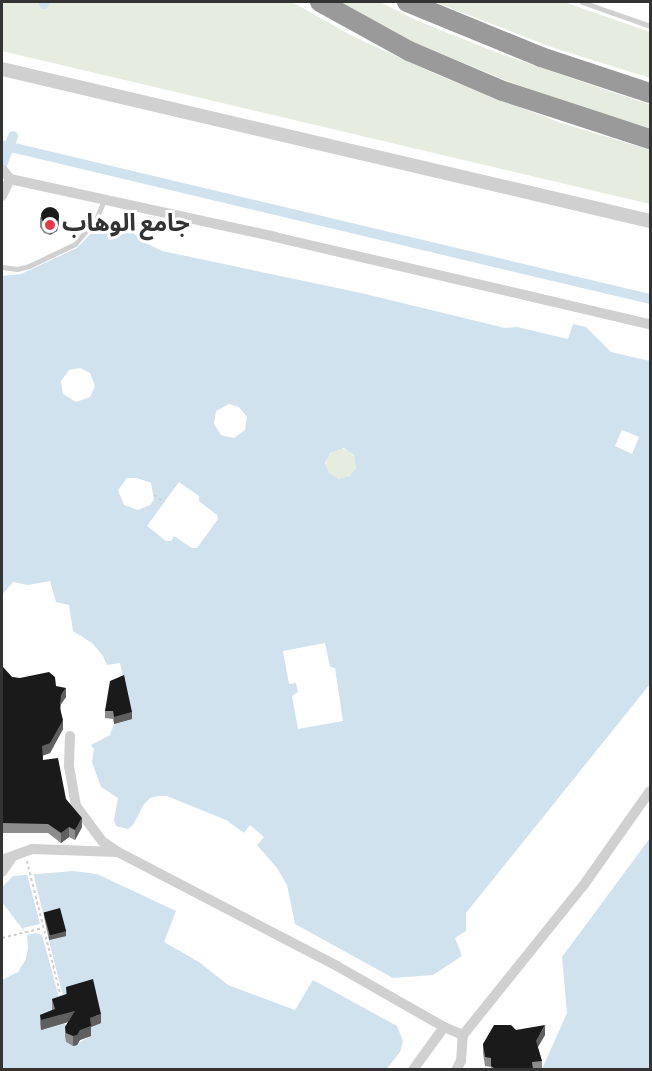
<!DOCTYPE html>
<meta charset="utf-8">
<style>
body{margin:0}
#map{position:relative;width:652px;height:1071px;overflow:hidden;background:#fff;font-family:"Alegreya Sans","Noto Sans Arabic",sans-serif}
div>[style]{position:absolute}
.green>*{inset:0;background:#e6ecdf}
.round{border-radius:50%}
.water>*{inset:0;background:#cfe2ee}
.pier>*{inset:0;background:#fff}
.canal>*{height:10px;margin:-5px;padding:0 5px;transform-origin:5px;border-radius:5px;background:#cfe2ee}
.path>*{height:1.5px;margin-top:-0.75px;transform-origin:0;background:repeating-linear-gradient(90deg,#cdcdcd 0 3px,transparent 0 6px)}
.service>*{height:5px;margin:-2.5px;padding:0 2.5px;transform-origin:2.5px;border-radius:2.5px;background:#d0d0d0}
.minor>*{height:10px;margin:-5px;padding:0 5px;transform-origin:5px;border-radius:5px;background:#d0d0d0}
.tertiary>*{height:14px;margin:-7px;padding:0 7px;transform-origin:7px;border-radius:7px;background:#d0d0d0}
.motorway>*{height:20px;margin:-10px;padding:0 10px;transform-origin:10px;border-radius:10px;background:#9a9a9a}
.wall>*{inset:0;background:#8c8c8c}
.shaded-wall>*{inset:0;background:#5f5f5f}
.building>*{inset:0;background:#1a1a1a;transform-origin:0 0}
.dots>*{width:16px;height:16px;translate:-50% -50%;box-sizing:border-box;border:3px solid #fff;border-radius:50%}
span{translate:-50% -50%;white-space:nowrap;text-align:center;line-height:1.15;-webkit-text-stroke:6px #fff;paint-order:stroke}
.poi-label{font-size:24px;color:#333;font-weight:700}
.left{translate:0 -50%;text-align:left}
.frame{position:absolute;inset:0;border:3px solid #333;pointer-events:none}
</style>
<div id="map">
<div class="green">
<i style="clip-path:polygon(2px 2px,292px 2px,354px 37px,442px 77px,561px 123px,650px 150px,650px 204px,2px 51px)"></i>
<i style="clip-path:polygon(332px 2px,380px 2px,418px 21px,498px 53px,650px 105px,650px 128px,588px 110px,510px 82px,387px 31px)"></i>
<i style="clip-path:polygon(435px 2px,564px 2px,650px 32px,650px 78px,551px 47px)"></i>
<i class="round" style="left:326px;top:449px;width:30px;height:30px"></i>
</div>
<div class="water">
<i style="clip-path:polygon(evenodd,102px 222px,125px 223px,140px 240px,162px 251px,361px 293px,505px 328px,517px 327px,568px 339px,573px 324px,586px 327px,611px 352px,650px 361px,650px 684px,466px 913px,466px 931px,455px 938px,462px 956px,433px 975px,393px 978px,295px 924px,287px 885px,277px 868px,257px 845px,264px 837px,250px 825px,244px 833px,226px 820px,167px 796px,159px 796px,150px 798px,144px 804px,133px 825px,128px 829px,116px 826px,114px 820px,118px 798px,101px 787px,92px 762px,94px 749px,91px 745px,110px 735px,114px 724px,132px 719px,120px 663px,107px 665px,103px 656px,92px 643px,73px 631px,69px 605px,56px 602px,50px 581px,28px 585px,13px 582px,2px 595px,2px 276px,21px 274px,77px 248px,102px 222px,80px 368px,90px 373px,95px 386px,90px 397px,76px 402px,63px 394px,61px 381px,69px 370px,80px 368px,102px 222px,229px 404px,239px 407px,247px 417px,245px 430px,234px 438px,221px 435px,214px 424px,216px 411px,229px 404px,102px 222px,622px 430px,639px 437px,632px 454px,615px 446px,622px 430px,102px 222px,344px 448px,354px 455px,356px 468px,350px 476px,339px 479px,329px 473px,325px 463px,330px 453px,344px 448px,102px 222px,127px 478px,137px 478px,151px 483px,154px 499px,150px 505px,138px 510px,124px 505px,118px 490px,127px 478px,102px 222px,179px 482px,199px 496px,199px 501px,217px 515px,218px 519px,197px 548px,192px 548px,174px 536px,171px 541px,166px 541px,147px 526px,179px 482px,102px 222px,325px 643px,330px 667px,335px 668px,343px 721px,298px 729px,292px 696px,298px 692px,296px 683px,289px 684px,283px 651px,325px 643px)"></i>
<i style="clip-path:polygon(650px 838px,650px 1069px,542px 1069px,567px 1013px,562px 957px)"></i>
<i style="clip-path:polygon(73px 871px,97px 874px,176px 911px,164px 942px,199px 962px,228px 985px,295px 1010px,313px 980px,397px 1026px,403px 1041px,400px 1052px,386px 1070px,2px 1069px,2px 980px,18px 972px,26px 959px,28px 948px,27px 935px,2px 902px,3px 886px,13px 876px)"></i>
</div>
<div class="pier">
<i style="clip-path:polygon(33px 873px,44px 917px,60px 913px,49px 941px,65px 1004px,93px 989px,101px 1023px,90px 1027px,91px 1036px,73px 1046px,66px 1042px,65px 1036px,68px 1032px,65px 1023px,54px 1026px,55px 1018px,52px 1009px,61px 1005px,42px 935px,36px 933px,27px 935px,23px 928px,40px 924px,27px 874px)"></i>
</div>
<div class="canal">
<i style="left:44px;top:4px;width:2px;rotate:-63deg"></i>
<i style="left:2px;top:145px;width:666px;rotate:13.37deg"></i>
<i style="left:2px;top:165px;width:31px;rotate:-69deg"></i>
</div>
<div class="path">
<i style="left:154px;top:495px;width:12px;rotate:35deg"></i>
<i style="left:27px;top:861px;width:139px;rotate:75.9deg"></i>
<i style="left:2px;top:938px;width:42px;rotate:-13.7deg"></i>
</div>
<div class="service">
<i style="left:582px;top:2px;width:72px;rotate:19.4deg"></i>
<i style="left:2px;top:267px;width:15px;rotate:8deg"></i>
<i style="left:17px;top:269px;width:12px;rotate:-14deg"></i>
<i style="left:29px;top:266px;width:51px;rotate:-25.6deg"></i>
<i style="left:75px;top:244px;width:33px;rotate:-50deg"></i>
<i style="left:96px;top:219px;width:21px;rotate:-67deg"></i>
</div>
<div class="minor">
<i style="left:2px;top:169px;width:13px;rotate:51deg"></i>
<i style="left:10px;top:179px;width:271px;rotate:12.3deg"></i>
<i style="left:275px;top:237px;width:385px;rotate:13.1deg"></i>
<i style="left:2px;top:196px;width:19px;rotate:-65deg"></i>
<i style="left:70px;top:736px;width:30px;rotate:92deg"></i>
<i style="left:69px;top:766px;width:41px;rotate:80.1deg"></i>
<i style="left:76px;top:806px;width:44px;rotate:53.4deg"></i>
<i style="left:102px;top:841px;width:19px;rotate:35deg"></i>
<i style="left:2px;top:860px;width:32px;rotate:-20deg"></i>
<i style="left:32px;top:849px;width:86px;rotate:2deg"></i>
<i style="left:118px;top:852px;width:247px;rotate:27.5deg"></i>
<i style="left:337px;top:966px;width:123px;rotate:29.7deg"></i>
<i style="left:444px;top:1027px;width:21px;rotate:23deg"></i>
<i style="left:2px;top:872px;width:19px;rotate:-55deg"></i>
<i style="left:413px;top:1070px;width:53px;rotate:-54.2deg"></i>
<i style="left:456px;top:1070px;width:10px;rotate:-61deg"></i>
<i style="left:461px;top:1061px;width:26px;rotate:-86deg"></i>
<i style="left:463px;top:1035px;width:191px;rotate:-51.2deg"></i>
<i style="left:583px;top:886px;width:116px;rotate:-54.8deg"></i>
</div>
<div class="tertiary">
<i style="left:2px;top:69px;width:666px;rotate:13.2deg"></i>
</div>
<div class="motorway">
<i style="left:320px;top:2px;width:102px;rotate:28.8deg"></i>
<i style="left:409px;top:51px;width:102px;rotate:23.1deg"></i>
<i style="left:503px;top:91px;width:155px;rotate:18.1deg"></i>
<i style="left:407px;top:2px;width:145px;rotate:22.3deg"></i>
<i style="left:541px;top:57px;width:115px;rotate:18.3deg"></i>
</div>
<div class="wall">
<i style="clip-path:polygon(40px 217px,59px 223px,57px 231px,50px 235px,44px 233px,40px 227px)"></i>
<i style="clip-path:polygon(2px 666px,12px 677px,56px 686px,66px 697px,61px 704px,60px 710px,63px 729px,50px 753px,43px 755px,43px 760px,82px 827px,75px 840px,69px 837px,61px 843px,48px 833px,2px 833px)"></i>
<i style="clip-path:polygon(124px 675px,132px 719px,114px 724px,113px 719px,105px 718px,105px 711px)"></i>
<i style="clip-path:polygon(44px 913px,66px 936px,49px 940px,44px 917px)"></i>
<i style="clip-path:polygon(66px 987px,101px 1023px,91px 1027px,91px 1036px,80px 1040px,77px 1045px,73px 1046px,66px 1042px,65px 1036px,65px 1027px,68px 1022px,41px 1030px,40px 1024px,40px 1015px,52px 1010px,52px 999px,66px 994px)"></i>
<i style="clip-path:polygon(516px 1030px,545px 1035px,538px 1047px,542px 1061px,542px 1070px,491px 1070px,491px 1067px,485px 1066px,483px 1053px,483px 1044px)"></i>
</div>
<div class="shaded-wall">
<i style="clip-path:polygon(59px 214px,59px 223px,57px 231px,50px 235px,50px 225px)"></i>
<i style="clip-path:polygon(66px 688px,66px 697px,61px 704px,60px 718px,61px 695px)"></i>
<i style="clip-path:polygon(132px 712px,132px 719px,114px 724px,114px 717px)"></i>
<i style="clip-path:polygon(63px 720px,63px 729px,50px 753px,42px 756px,42px 746px)"></i>
<i style="clip-path:polygon(82px 818px,82px 827px,75px 840px,75px 830px)"></i>
<i style="clip-path:polygon(69px 827px,69px 837px,61px 843px,61px 833px)"></i>
<i style="clip-path:polygon(66px 931px,66px 936px,49px 940px,49px 936px)"></i>
<i style="clip-path:polygon(75px 1011px,75px 1020px,41px 1030px,41px 1020px)"></i>
<i style="clip-path:polygon(101px 1014px,101px 1023px,91px 1027px,91px 1036px,80px 1040px,77px 1045px,73px 1046px,73px 1036px,90px 1018px)"></i>
<i style="clip-path:polygon(545px 1025px,545px 1035px,536px 1050px,536px 1041px)"></i>
</div>
<div class="building">
<i class="round" style="left:41px;top:207px;width:18px;height:18px"></i>
<i style="clip-path:polygon(2px 666px,12px 677px,20px 678px,49px 672px,55px 677px,56px 686px,66px 688px,61px 695px,60px 708px,63px 720px,50px 743px,42px 746px,43px 760px,58px 758px,66px 799px,82px 818px,75px 830px,69px 827px,61px 833px,48px 824px,2px 823px)"></i>
<i style="clip-path:polygon(124px 675px,132px 712px,114px 717px,113px 711px,105px 711px,110px 681px)"></i>
<i style="left:60px;top:908px;width:24px;height:17px;rotate:75deg"></i>
<i style="clip-path:polygon(93px 979px,101px 1014px,90px 1018px,91px 1026px,80px 1030px,77px 1035px,73px 1036px,66px 1033px,65px 1027px,75px 1011px,41px 1020px,40px 1015px,55px 1009px,52px 999px,67px 994px,66px 987px)"></i>
<i style="clip-path:polygon(494px 1025px,511px 1025px,516px 1030px,545px 1025px,536px 1041px,542px 1061px,532px 1062px,533px 1070px,497px 1070px,491px 1066px,491px 1058px,485px 1057px,483px 1044px)"></i>
</div>
<div class="dots">
<i style="left:50px;top:225px;background:#e63946"></i>
</div>
<div class="poi-label">
<span class="left" style="left:62px;top:225px">جامع الوهاب</span>
</div>
<div class="frame"></div>
</div>
